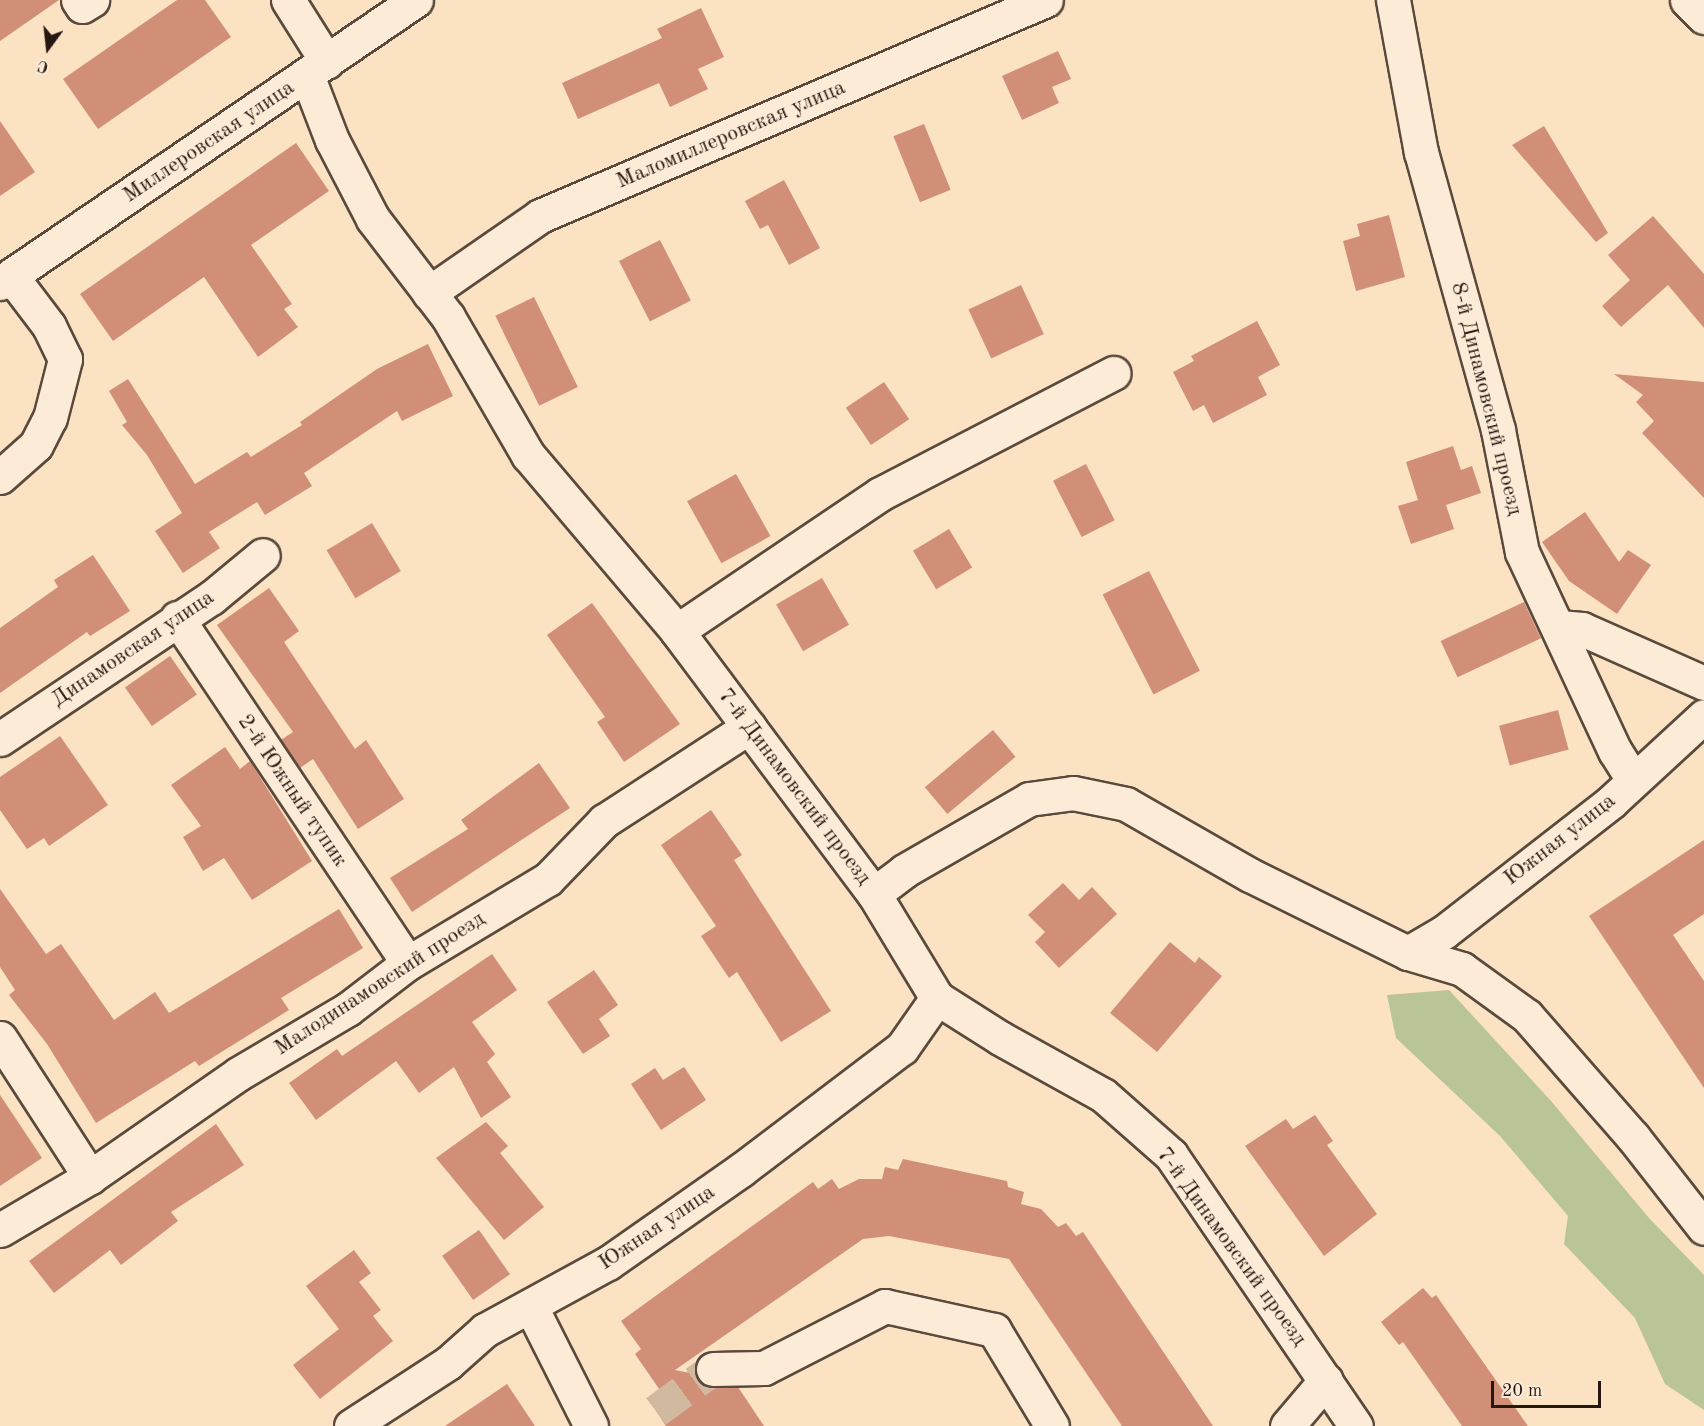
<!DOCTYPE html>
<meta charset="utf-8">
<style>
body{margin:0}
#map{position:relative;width:1704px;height:1426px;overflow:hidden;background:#fbe2c2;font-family:"Old Standard TT",serif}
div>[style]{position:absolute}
.green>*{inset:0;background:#b9c498}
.building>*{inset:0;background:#d28f77;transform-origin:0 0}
.minor-tunnel>*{height:33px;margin-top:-16.5px;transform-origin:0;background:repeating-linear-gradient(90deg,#d0b99f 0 33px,transparent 0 49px)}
.roads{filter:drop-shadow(2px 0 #5a4a3d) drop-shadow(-2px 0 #5a4a3d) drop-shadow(0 2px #5a4a3d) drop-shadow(0 -2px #5a4a3d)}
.minor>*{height:33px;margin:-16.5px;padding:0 16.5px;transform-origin:16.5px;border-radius:16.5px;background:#fcecd7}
span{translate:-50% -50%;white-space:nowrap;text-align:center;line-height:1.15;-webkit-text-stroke:4.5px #fcecd7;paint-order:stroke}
.street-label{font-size:22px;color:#251711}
.north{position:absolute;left:18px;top:18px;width:60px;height:60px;-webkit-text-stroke:4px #fcecd7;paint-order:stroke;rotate:195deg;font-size:16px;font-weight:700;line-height:24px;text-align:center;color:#251711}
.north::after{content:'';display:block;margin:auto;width:21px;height:27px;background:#251711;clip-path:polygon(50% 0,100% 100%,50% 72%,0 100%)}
.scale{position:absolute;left:1491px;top:1381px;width:110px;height:27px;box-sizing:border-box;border:3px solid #251711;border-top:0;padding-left:8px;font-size:18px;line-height:21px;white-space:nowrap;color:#251711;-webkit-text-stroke:4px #fcecd7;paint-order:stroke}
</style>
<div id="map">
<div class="green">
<i style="clip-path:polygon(1449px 990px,1551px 1101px,1649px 1218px,1704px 1275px,1704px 1410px,1665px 1384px,1635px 1318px,1564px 1244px,1568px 1216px,1500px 1136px,1396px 1038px,1387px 995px)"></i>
</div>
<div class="building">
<i style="clip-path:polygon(0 0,59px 0,0 41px)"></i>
<i style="clip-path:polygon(177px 0,205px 0,231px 37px,98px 129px,63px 79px)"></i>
<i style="clip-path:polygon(701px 8px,724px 57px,698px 69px,708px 89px,670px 107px,659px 83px,578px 119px,562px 83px,662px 38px,657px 29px)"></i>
<i style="clip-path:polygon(1058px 51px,1071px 79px,1052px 87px,1059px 103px,1022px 120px,1002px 76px)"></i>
<i style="clip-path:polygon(0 121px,35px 172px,0 196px)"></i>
<i style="left:924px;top:124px;width:71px;height:33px;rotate:68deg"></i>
<i style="clip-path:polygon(1544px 126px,1608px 233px,1596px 242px,1512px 145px)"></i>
<i style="clip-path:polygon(296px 143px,329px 191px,251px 245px,292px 304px,284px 309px,298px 327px,258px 357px,204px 277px,113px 341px,80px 294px)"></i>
<i style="clip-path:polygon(784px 180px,820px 248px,789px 265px,768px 225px,760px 229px,745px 201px)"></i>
<i style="clip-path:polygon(1389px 215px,1405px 277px,1356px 291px,1343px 241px,1360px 236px,1357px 224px)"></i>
<i style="clip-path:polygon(1653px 216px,1704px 274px,1704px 328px,1668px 285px,1621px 327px,1602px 306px,1630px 280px,1608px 255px)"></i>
<i style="left:660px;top:240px;width:68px;height:46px;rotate:63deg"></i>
<i style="left:1021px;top:285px;width:54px;height:58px;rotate:65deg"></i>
<i style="left:534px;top:297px;width:100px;height:43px;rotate:64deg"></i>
<i style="clip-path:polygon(1257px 321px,1280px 365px,1258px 377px,1267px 395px,1213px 423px,1204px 405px,1193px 411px,1173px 372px,1194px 361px,1191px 356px)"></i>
<i style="clip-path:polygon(428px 344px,453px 396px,402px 421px,397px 411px,304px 473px,312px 486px,265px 515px,257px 502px,209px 532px,220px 548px,183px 573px,155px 531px,182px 513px,147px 455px,122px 425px,127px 422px,109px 391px,128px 379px,195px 484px,247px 452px,251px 457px,302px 425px,300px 422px,377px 369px)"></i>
<i style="clip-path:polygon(1614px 374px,1704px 382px,1704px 498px,1642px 433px,1654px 421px,1636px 402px,1643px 395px)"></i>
<i style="left:884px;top:382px;width:45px;height:46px;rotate:56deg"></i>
<i style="clip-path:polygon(1453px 446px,1461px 470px,1472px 466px,1481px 493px,1446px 505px,1454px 529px,1411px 544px,1398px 506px,1418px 500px,1406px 462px)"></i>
<i style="left:1086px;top:464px;width:63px;height:37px;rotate:63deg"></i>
<i style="left:736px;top:474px;width:71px;height:56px;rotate:61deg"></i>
<i style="clip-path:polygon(1585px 512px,1619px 562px,1628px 550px,1651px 565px,1617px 614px,1569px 581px,1542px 542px)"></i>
<i style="left:372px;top:523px;width:56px;height:53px;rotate:59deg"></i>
<i style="left:949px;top:529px;width:45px;height:42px;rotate:59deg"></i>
<i style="clip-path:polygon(93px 555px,130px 611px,90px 636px,87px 632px,0 693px,0 628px,58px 587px,54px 580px)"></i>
<i style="left:1149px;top:571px;width:112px;height:52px;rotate:63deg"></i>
<i style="left:822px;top:578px;width:54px;height:53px;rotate:60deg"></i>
<i style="clip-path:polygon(269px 588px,299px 631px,284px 642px,355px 749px,366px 740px,404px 799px,358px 829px,313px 759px,300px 768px,281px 740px,293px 732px,217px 625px)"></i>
<i style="left:1524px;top:602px;width:40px;height:92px;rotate:65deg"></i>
<i style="clip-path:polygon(592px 603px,680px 724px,624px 762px,597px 722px,605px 717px,547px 635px)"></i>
<i style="left:170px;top:656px;width:47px;height:55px;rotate:55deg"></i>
<i style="left:1558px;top:710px;width:41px;height:61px;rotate:75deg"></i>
<i style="left:993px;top:730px;width:35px;height:89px;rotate:50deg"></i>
<i style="clip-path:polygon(60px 736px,108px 805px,49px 846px,44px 838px,27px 849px,0 810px,0 777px)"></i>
<i style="clip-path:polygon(225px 747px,240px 769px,250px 761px,312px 861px,252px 900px,224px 858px,203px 871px,183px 837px,201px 826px,171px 785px)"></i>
<i style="clip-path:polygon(539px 763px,570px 808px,412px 912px,390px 878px,468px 829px,461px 820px)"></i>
<i style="clip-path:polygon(711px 810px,742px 855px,734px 860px,831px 1011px,781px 1042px,737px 972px,729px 978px,701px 936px,716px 926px,661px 845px)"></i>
<i style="clip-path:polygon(1704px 840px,1704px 914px,1673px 935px,1704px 981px,1704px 1088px,1589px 916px)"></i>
<i style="clip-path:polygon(1063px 883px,1079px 900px,1092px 887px,1117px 914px,1059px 968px,1035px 942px,1045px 932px,1028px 915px)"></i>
<i style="clip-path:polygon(0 889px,46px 954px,61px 944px,114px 1020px,155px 992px,169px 1013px,339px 909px,363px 948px,281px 998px,289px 1010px,199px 1066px,195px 1061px,96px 1123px,47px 1044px,9px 995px,15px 990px,0 967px)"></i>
<i style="clip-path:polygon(1170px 942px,1195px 963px,1199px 957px,1222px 976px,1157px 1052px,1110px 1013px)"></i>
<i style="clip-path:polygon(492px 954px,517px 990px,472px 1022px,495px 1054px,487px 1062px,511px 1097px,481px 1118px,454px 1067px,419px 1093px,396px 1061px,316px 1120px,289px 1083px,337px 1049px,342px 1056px)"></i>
<i style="clip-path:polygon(594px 970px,618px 1005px,599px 1019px,610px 1036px,583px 1054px,547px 1002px)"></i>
<i style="clip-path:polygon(684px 1067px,706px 1100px,661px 1130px,631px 1084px,655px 1068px,663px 1080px)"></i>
<i style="clip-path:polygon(0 1095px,42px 1158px,0 1186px)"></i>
<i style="clip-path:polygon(1315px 1115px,1333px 1141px,1327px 1145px,1377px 1214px,1324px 1256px,1245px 1146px,1286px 1119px,1293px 1129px)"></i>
<i style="clip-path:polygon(486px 1122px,508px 1146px,500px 1153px,544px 1207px,504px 1240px,436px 1158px)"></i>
<i style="clip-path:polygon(216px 1124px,244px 1165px,171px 1212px,178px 1221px,121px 1265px,110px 1250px,54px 1293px,29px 1261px)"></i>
<i style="clip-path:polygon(903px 1159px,1007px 1181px,1008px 1187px,1024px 1192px,1021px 1204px,1041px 1209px,1058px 1227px,1066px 1223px,1076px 1236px,1083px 1232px,1213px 1426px,1122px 1426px,1009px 1259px,889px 1236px,863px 1239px,675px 1370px,695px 1374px,704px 1386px,738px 1387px,764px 1426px,666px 1426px,652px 1405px,664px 1396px,635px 1354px,641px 1349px,621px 1321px,813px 1182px,818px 1189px,832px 1179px,839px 1189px,859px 1179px,882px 1179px,885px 1167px,898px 1170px)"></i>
<i style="left:479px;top:1230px;width:54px;height:45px;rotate:55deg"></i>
<i style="clip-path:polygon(354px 1250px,371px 1273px,359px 1282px,381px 1310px,373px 1316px,393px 1341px,320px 1399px,293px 1365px,339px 1329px,306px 1286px)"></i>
<i style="clip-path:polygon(1423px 1288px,1432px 1298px,1436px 1295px,1528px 1426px,1462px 1426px,1403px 1342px,1399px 1345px,1381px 1322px)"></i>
<i style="clip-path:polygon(507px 1384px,535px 1426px,445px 1426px)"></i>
</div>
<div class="minor-tunnel">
<i style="left:656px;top:1411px;width:71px;rotate:-36.4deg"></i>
</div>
<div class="roads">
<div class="minor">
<i style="left:78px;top:0;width:7px;rotate:56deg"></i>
<i style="left:82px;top:6px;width:12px;rotate:-31deg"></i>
<i style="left:288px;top:0;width:73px;rotate:57.8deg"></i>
<i style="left:1393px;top:0;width:155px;rotate:79.6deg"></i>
<i style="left:1421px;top:152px;width:288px;rotate:74.5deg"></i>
<i style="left:1498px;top:430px;width:124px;rotate:78.9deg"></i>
<i style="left:1522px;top:552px;width:220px;rotate:65deg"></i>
<i style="left:1615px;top:751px;width:34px;rotate:58deg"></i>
<i style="left:1687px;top:0;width:24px;rotate:45deg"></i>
<i style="left:307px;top:75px;width:70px;rotate:69deg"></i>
<i style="left:332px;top:140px;width:89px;rotate:62.6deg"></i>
<i style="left:373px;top:219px;width:123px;rotate:52.6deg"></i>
<i style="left:448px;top:317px;width:160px;rotate:59.9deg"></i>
<i style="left:528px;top:455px;width:231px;rotate:49.7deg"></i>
<i style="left:677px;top:631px;width:329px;rotate:53.2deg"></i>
<i style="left:874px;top:894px;width:122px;rotate:58.8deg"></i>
<i style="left:937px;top:998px;width:75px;rotate:32.4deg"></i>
<i style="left:1000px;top:1038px;width:118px;rotate:29deg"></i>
<i style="left:1103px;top:1095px;width:91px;rotate:41.4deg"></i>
<i style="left:1171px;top:1155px;width:328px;rotate:55.7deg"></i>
<i style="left:0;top:283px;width:503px;rotate:-34.23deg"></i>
<i style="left:429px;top:293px;width:135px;rotate:-34.7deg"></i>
<i style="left:540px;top:216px;width:550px;rotate:-23.12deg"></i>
<i style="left:0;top:477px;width:48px;rotate:-41.6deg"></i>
<i style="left:36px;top:445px;width:30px;rotate:-63deg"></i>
<i style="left:50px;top:418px;width:61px;rotate:-75.7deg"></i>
<i style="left:65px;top:359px;width:37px;rotate:-116deg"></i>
<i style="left:49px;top:326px;width:63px;rotate:-127.2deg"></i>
<i style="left:177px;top:618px;width:415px;rotate:56.2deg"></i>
<i style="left:1559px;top:627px;width:23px;rotate:5deg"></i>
<i style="left:1582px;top:629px;width:133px;rotate:23.9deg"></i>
<i style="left:677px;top:631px;width:245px;rotate:-34deg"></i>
<i style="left:880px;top:494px;width:263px;rotate:-27.4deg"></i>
<i style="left:0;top:739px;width:254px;rotate:-33.8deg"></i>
<i style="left:211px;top:598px;width:67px;rotate:-39.6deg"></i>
<i style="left:874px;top:894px;width:38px;rotate:-37deg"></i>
<i style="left:904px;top:871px;width:144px;rotate:-29.9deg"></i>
<i style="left:1029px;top:799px;width:44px;rotate:-7.8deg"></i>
<i style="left:1073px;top:793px;width:54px;rotate:11.7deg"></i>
<i style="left:1126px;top:804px;width:143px;rotate:29.8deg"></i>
<i style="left:1250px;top:875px;width:176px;rotate:26.3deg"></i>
<i style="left:1408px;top:953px;width:56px;rotate:16.5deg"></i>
<i style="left:1462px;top:969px;width:80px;rotate:35.9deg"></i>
<i style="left:1527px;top:1016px;width:161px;rotate:48.8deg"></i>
<i style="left:1633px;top:1137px;width:115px;rotate:52deg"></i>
<i style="left:1408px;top:953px;width:42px;rotate:-30.3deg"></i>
<i style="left:1444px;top:932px;width:213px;rotate:-37.9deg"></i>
<i style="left:1612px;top:801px;width:125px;rotate:-42.7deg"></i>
<i style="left:0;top:1038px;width:166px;rotate:57.1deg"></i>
<i style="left:0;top:1230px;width:104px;rotate:-30.5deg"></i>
<i style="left:90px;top:1177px;width:180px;rotate:-34.8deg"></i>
<i style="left:238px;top:1074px;width:128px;rotate:-30.6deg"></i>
<i style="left:348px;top:1009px;width:76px;rotate:-37.5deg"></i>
<i style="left:408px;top:963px;width:163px;rotate:-31deg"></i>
<i style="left:548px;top:879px;width:81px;rotate:-46deg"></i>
<i style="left:604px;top:821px;width:173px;rotate:-33deg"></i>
<i style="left:531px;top:1307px;width:133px;rotate:63.2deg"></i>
<i style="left:713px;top:1369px;width:51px;rotate:-1.1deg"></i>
<i style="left:764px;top:1368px;width:136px;rotate:-27.1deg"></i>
<i style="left:885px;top:1306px;width:112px;rotate:12.4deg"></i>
<i style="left:994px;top:1330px;width:112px;rotate:58.9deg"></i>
<i style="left:351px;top:1426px;width:116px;rotate:-33deg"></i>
<i style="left:448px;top:1363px;width:50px;rotate:-41.7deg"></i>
<i style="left:485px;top:1330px;width:140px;rotate:-28.6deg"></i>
<i style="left:608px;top:1263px;width:162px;rotate:-35deg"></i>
<i style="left:741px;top:1170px;width:202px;rotate:-37.2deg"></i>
<i style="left:902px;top:1048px;width:61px;rotate:-55deg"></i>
<i style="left:1287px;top:1426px;width:60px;rotate:-49.7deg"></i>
</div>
</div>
<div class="street-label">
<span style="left:731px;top:135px;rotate:-23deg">Маломиллеровская улица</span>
<span style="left:209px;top:142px;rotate:-34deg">Миллеровская улица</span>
<span style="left:1486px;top:399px;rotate:76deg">8-й Динамовский проезд</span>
<span style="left:133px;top:649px;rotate:-34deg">Динамовская улица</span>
<span style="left:794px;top:787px;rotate:53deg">7-й Динамовский проезд</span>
<span style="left:292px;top:791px;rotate:56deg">2-й Южный тупик</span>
<span style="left:1560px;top:840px;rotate:-38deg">Южная улица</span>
<span style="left:380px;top:984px;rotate:-33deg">Малодинамовский проезд</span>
<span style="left:657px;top:1228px;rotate:-34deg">Южная улица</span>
<span style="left:1231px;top:1247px;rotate:54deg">7-й Динамовский проезд</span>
</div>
<div class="north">С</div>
<div class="scale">20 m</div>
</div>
